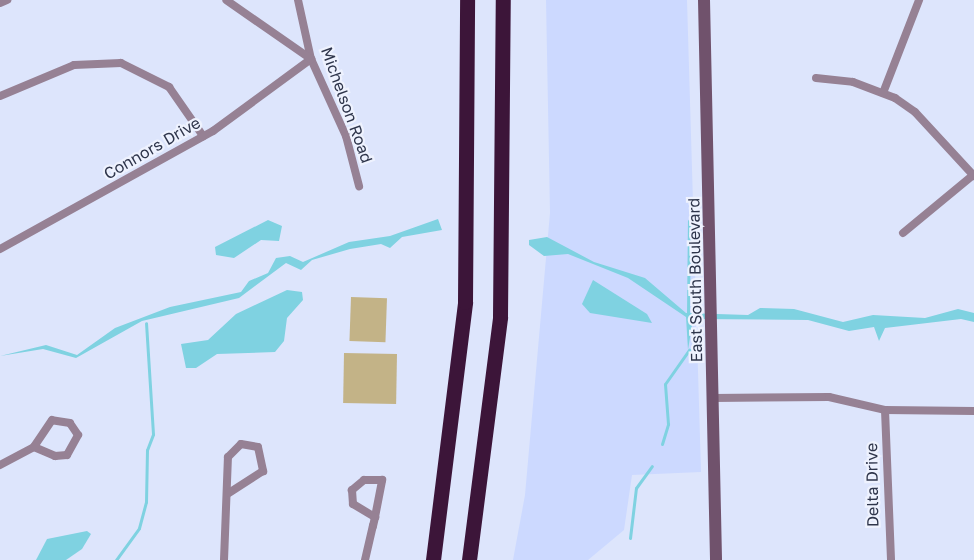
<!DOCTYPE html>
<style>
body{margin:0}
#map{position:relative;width:974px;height:560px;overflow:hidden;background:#dde5fc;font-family:"Golos Text",sans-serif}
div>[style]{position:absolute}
.built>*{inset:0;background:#ccd9ff}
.green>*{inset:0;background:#c3b387;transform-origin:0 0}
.water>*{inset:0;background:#7fd2e1}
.stream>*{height:3px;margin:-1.5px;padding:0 1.5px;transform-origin:1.5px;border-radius:1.5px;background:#7fd2e1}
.street>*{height:8px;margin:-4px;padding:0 4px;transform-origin:4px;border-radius:4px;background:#968194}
.secondary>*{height:12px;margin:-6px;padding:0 6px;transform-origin:6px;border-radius:6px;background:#70526c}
.highway>*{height:15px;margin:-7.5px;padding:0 7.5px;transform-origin:7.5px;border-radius:7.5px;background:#3c1539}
span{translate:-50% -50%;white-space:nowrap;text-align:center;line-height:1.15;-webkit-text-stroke:4.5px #eef2fe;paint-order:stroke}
.street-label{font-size:16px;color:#2e354b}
</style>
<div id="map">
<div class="built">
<i style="clip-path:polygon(546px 0,687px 0,701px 472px,632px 475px,624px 530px,588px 560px,513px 560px,525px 495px,550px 213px)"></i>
</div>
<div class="green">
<i style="left:351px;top:297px;width:36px;height:44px;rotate:2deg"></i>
<i style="left:344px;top:353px;width:53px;height:50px;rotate:1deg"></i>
</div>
<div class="water">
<i style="clip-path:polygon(438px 219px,442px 230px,402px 237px,390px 248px,381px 244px,350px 249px,312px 260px,301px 270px,286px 263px,239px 298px,142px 321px,76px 358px,43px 349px,0 356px,46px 345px,77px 355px,115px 328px,170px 307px,241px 292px,249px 281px,268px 273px,276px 258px,290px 256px,303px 262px,349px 242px,390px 236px)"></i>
<i style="clip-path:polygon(268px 220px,282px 226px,279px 241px,261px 240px,234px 258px,216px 255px,215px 247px)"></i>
<i style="clip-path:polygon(547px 237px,594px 262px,645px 278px,686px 313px,748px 315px,760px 308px,794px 309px,843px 322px,873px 315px,925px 318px,958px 309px,974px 313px,974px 322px,961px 319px,885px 328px,879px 341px,874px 327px,849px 331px,808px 320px,693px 319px,688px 350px,686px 317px,628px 278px,568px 254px,544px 256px,529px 245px,529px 240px)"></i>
<i style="clip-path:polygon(593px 280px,647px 314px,652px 323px,590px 313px,582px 304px)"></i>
<i style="clip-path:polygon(287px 290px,302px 292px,303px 300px,287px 318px,284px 341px,275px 352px,217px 354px,196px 368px,186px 368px,181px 344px,208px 340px,236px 314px)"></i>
<i style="clip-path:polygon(87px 531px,91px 534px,82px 549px,66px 560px,36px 560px,47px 539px)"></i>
</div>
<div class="stream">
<i style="left:688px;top:313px;width:92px;rotate:-89.4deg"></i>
<i style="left:662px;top:444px;width:21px;rotate:-73deg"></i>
<i style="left:668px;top:424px;width:40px;rotate:-94.3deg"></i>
<i style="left:665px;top:384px;width:42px;rotate:-54.8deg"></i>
<i style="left:630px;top:538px;width:50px;rotate:-83.2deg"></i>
<i style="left:636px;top:488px;width:27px;rotate:-54deg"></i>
<i style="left:116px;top:560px;width:39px;rotate:-54deg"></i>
<i style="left:139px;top:528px;width:27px;rotate:-75deg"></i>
<i style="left:146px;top:502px;width:52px;rotate:-88.9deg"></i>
<i style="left:147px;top:450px;width:17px;rotate:-69deg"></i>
<i style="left:153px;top:434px;width:111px;rotate:-93.6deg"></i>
</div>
<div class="street">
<i style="left:298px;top:0;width:60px;rotate:77.6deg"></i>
<i style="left:311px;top:59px;width:85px;rotate:65.6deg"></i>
<i style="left:346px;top:136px;width:52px;rotate:75.4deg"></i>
<i style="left:0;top:3px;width:8px;rotate:-23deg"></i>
<i style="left:816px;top:78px;width:37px;rotate:6deg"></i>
<i style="left:853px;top:82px;width:45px;rotate:20.9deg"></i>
<i style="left:895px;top:98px;width:24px;rotate:35deg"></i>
<i style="left:915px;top:112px;width:87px;rotate:47.3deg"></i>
<i style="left:883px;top:93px;width:100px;rotate:-68.8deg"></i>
<i style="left:0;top:96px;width:80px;rotate:-22.7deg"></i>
<i style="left:74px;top:65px;width:47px;rotate:-2.4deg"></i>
<i style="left:121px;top:63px;width:54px;rotate:26.6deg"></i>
<i style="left:169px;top:87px;width:60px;rotate:55.2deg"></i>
<i style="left:903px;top:233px;width:91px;rotate:-39.6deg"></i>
<i style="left:0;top:249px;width:244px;rotate:-29deg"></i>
<i style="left:213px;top:131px;width:122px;rotate:-36.3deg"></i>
<i style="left:311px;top:59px;width:103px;rotate:-145.2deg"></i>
<i style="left:713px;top:398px;width:116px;rotate:-0.5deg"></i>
<i style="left:829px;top:397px;width:57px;rotate:13.1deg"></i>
<i style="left:885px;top:410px;width:89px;rotate:0.6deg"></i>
<i style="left:885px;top:410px;width:150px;rotate:87.7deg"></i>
<i style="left:0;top:465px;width:38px;rotate:-28deg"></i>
<i style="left:34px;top:447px;width:23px;rotate:23deg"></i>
<i style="left:55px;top:456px;width:12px;rotate:-5deg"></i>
<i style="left:67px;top:455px;width:23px;rotate:-61deg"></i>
<i style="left:78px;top:435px;width:14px;rotate:-124deg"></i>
<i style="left:70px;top:423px;width:18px;rotate:-171deg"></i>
<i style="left:52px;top:420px;width:32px;rotate:124deg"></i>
<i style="left:224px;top:560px;width:103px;rotate:-87.8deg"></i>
<i style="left:228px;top:457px;width:18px;rotate:-45deg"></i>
<i style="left:241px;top:444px;width:17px;rotate:10deg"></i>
<i style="left:258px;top:447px;width:25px;rotate:78deg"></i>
<i style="left:263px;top:471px;width:40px;rotate:147.1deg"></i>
<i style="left:365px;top:560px;width:35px;rotate:-77deg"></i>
<i style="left:373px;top:526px;width:9px;rotate:-77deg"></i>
<i style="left:375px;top:517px;width:38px;rotate:-79deg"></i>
<i style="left:382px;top:480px;width:18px;rotate:180deg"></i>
<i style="left:364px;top:480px;width:16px;rotate:140deg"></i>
<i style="left:352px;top:490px;width:14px;rotate:86deg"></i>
<i style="left:353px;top:504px;width:26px;rotate:31deg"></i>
</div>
<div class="secondary">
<i style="left:704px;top:0;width:560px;rotate:88.77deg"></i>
</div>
<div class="highway">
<i style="left:433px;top:560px;width:260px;rotate:-82.9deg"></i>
<i style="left:465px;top:302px;width:302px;rotate:-89.6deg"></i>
<i style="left:469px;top:560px;width:245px;rotate:-82.7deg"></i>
<i style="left:500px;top:317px;width:317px;rotate:-89.5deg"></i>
</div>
<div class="street-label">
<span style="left:347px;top:105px;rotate:70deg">Michelson Road</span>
<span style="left:152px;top:148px;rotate:-30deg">Connors Drive</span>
<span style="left:695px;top:280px;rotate:-91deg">East South Boulevard</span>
<span style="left:872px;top:485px;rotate:-91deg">Delta Drive</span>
</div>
</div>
